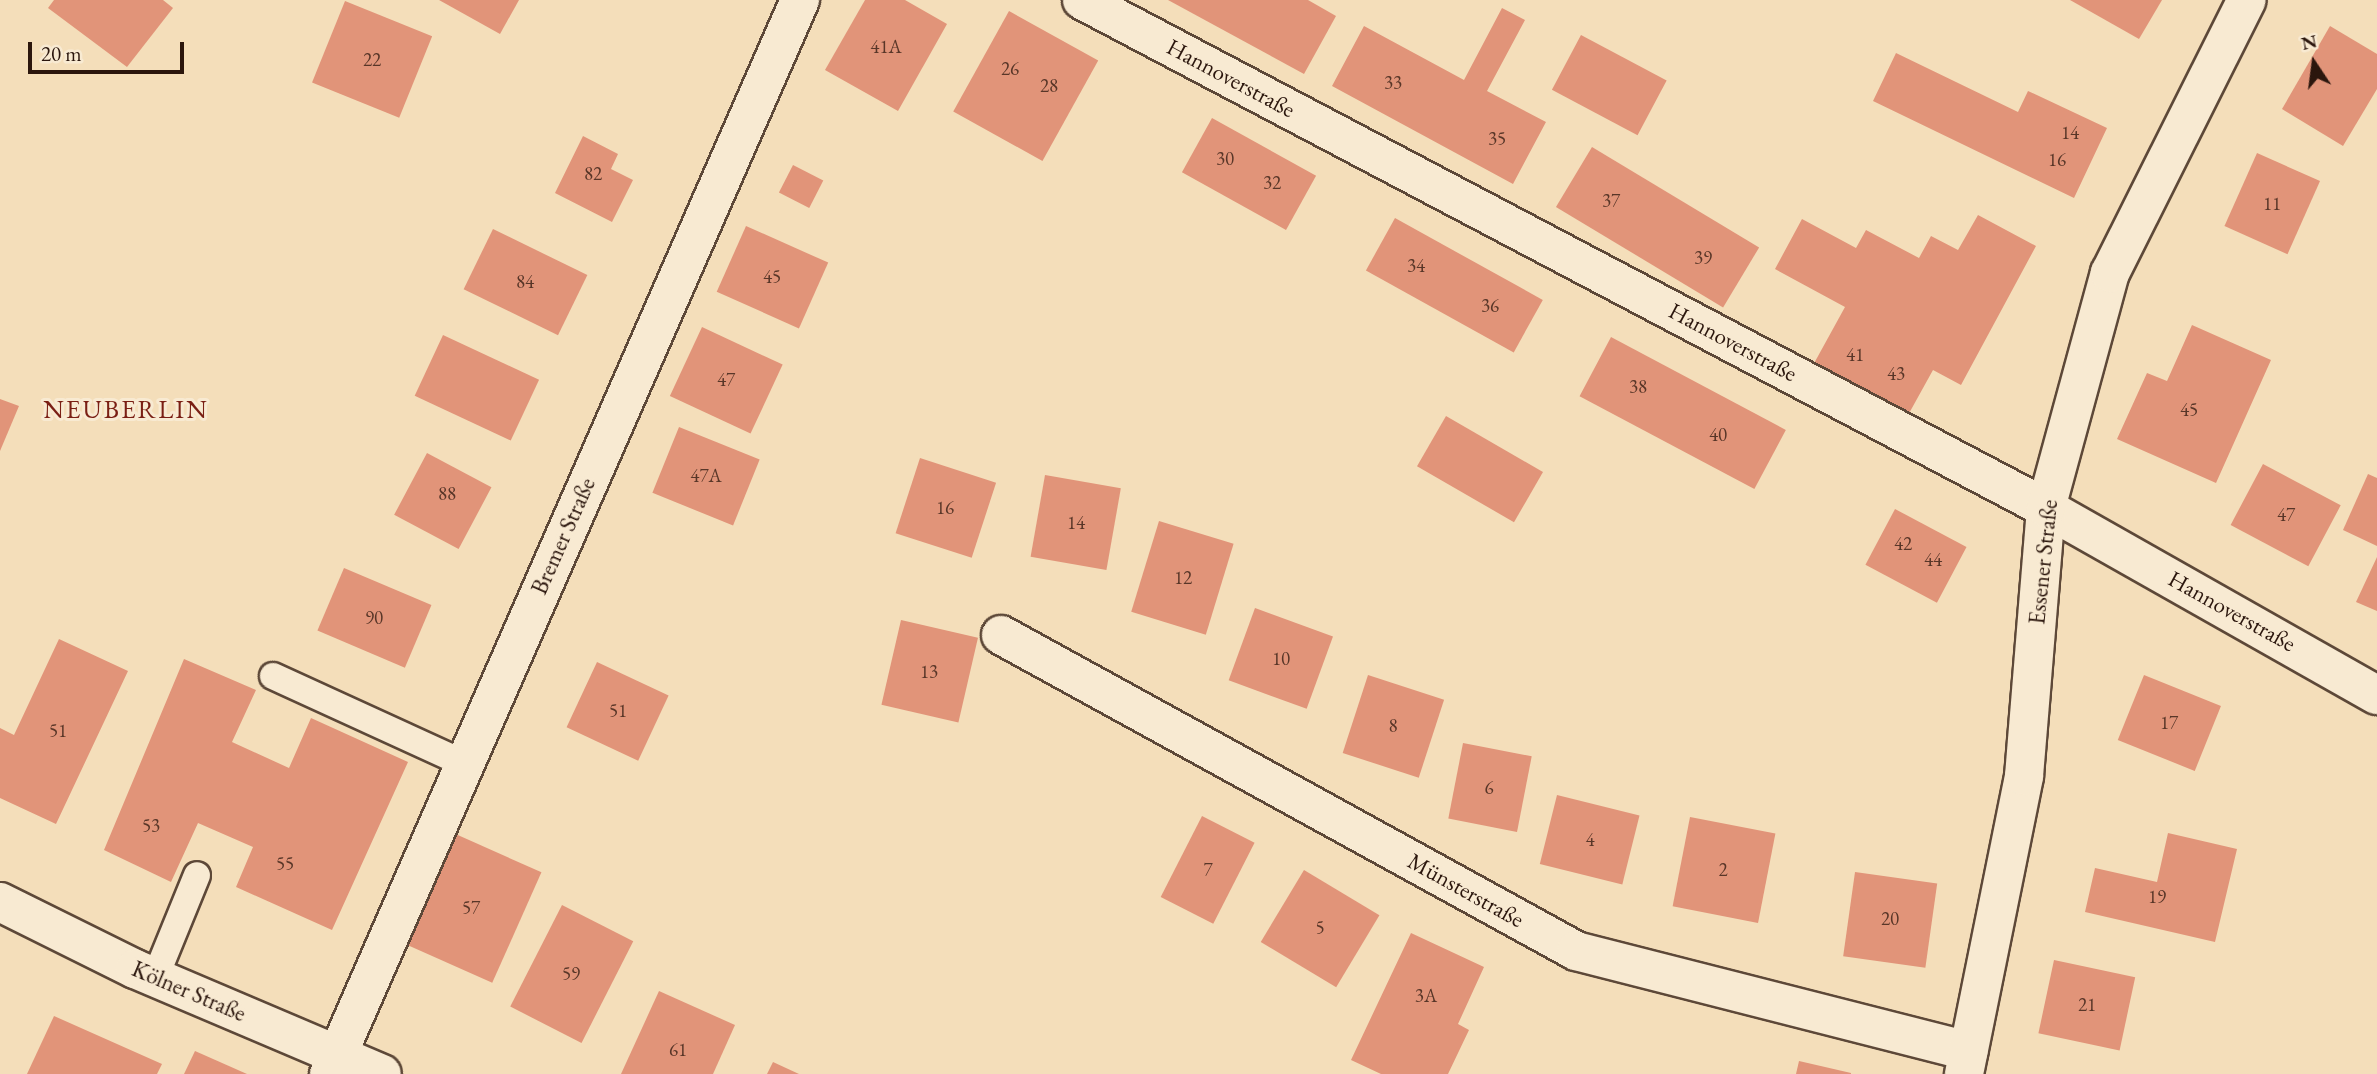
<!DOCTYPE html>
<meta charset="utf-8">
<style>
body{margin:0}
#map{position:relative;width:2377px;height:1074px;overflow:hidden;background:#f4deba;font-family:"EB Garamond",serif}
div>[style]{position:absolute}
.building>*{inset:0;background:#e19479;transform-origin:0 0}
.roads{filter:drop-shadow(2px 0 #5d4838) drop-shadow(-2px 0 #5d4838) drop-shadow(0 2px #5d4838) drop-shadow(0 -2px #5d4838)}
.lane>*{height:26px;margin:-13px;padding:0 13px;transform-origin:13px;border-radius:13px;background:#f8ead2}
.street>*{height:38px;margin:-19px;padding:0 19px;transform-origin:19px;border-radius:19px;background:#f8ead2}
span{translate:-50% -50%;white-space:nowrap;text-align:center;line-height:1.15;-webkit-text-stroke:6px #f8ead2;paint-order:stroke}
.number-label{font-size:19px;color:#583628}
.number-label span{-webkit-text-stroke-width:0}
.street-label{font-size:23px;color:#2b160d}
.quarter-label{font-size:26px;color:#7a1f14;letter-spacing:2px}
.north{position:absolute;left:2279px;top:28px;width:70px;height:70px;-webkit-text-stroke:5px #f8ead2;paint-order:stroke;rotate:347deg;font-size:19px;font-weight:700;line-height:28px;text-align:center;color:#2b160d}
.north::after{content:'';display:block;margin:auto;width:24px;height:32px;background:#2b160d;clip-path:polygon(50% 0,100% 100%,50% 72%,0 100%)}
.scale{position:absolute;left:28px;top:42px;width:156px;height:32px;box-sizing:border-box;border:4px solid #2b160d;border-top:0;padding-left:9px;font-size:21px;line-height:24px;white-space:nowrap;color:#2b160d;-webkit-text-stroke:5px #f8ead2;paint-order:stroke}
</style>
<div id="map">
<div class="building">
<i style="clip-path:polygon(54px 0,163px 0,173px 8px,127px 67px,48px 8px)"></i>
<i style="clip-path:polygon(439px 0,519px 0,500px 34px)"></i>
<i style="clip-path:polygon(865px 0,905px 0,947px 24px,898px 111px,825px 70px)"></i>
<i style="clip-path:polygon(1168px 0,1308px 0,1336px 16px,1304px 74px)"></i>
<i style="clip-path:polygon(2070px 0,2162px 0,2139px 39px)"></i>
<i style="left:345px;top:1px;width:94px;height:88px;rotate:22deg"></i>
<i style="clip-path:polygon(1502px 8px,1525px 20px,1487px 91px,1546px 122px,1513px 184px,1332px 86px,1364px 26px,1464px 80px)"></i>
<i style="left:1009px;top:11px;width:102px;height:115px;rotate:29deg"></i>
<i style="clip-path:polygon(2330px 26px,2377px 54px,2377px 89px,2343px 146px,2282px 109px)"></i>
<i style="left:1581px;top:35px;width:97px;height:62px;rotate:28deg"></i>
<i style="clip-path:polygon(1896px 53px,2018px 112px,2028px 91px,2107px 128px,2074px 198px,1873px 101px)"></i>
<i style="left:1212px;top:118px;width:119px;height:62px;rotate:29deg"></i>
<i style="clip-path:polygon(583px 136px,618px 154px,611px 169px,633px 180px,612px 222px,555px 193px)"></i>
<i style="left:1592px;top:147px;width:195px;height:70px;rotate:31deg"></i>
<i style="left:2257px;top:153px;width:69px;height:80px;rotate:24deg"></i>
<i style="left:793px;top:165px;width:34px;height:31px;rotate:27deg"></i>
<i style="clip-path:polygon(1978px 215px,2036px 246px,1961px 385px,1933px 370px,1907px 417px,1812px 367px,1845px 307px,1775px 269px,1802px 219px,1856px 248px,1866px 230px,1919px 258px,1931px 236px,1958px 250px)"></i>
<i style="left:1395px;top:218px;width:169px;height:60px;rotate:29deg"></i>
<i style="left:746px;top:226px;width:90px;height:72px;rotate:24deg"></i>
<i style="left:493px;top:229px;width:105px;height:67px;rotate:26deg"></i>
<i style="clip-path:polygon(2192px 325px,2271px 360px,2216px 483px,2117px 439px,2147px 373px,2167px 381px)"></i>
<i style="left:702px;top:327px;width:89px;height:76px;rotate:25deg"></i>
<i style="left:443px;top:335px;width:106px;height:67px;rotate:25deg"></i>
<i style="left:1611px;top:337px;width:198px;height:67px;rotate:28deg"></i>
<i style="clip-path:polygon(0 399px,19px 406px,0 451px)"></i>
<i style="left:1446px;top:416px;width:112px;height:58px;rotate:30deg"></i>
<i style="left:679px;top:427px;width:87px;height:71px;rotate:22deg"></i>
<i style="left:427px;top:453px;width:73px;height:70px;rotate:28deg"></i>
<i style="left:920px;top:458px;width:80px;height:79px;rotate:18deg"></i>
<i style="left:2263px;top:464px;width:88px;height:69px;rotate:28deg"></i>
<i style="clip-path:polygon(2368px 474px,2377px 478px,2377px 546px,2343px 530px)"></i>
<i style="left:1045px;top:475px;width:77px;height:83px;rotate:10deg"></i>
<i style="left:1895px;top:509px;width:81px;height:63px;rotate:28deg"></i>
<i style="left:1159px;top:521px;width:78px;height:95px;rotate:17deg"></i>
<i style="clip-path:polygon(2377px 557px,2377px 611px,2356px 602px)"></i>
<i style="left:344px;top:568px;width:95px;height:68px;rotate:23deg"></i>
<i style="left:1255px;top:608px;width:83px;height:77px;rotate:20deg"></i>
<i style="left:901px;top:620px;width:79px;height:87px;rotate:13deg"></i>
<i style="clip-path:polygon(59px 639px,128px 671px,56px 824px,0 798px,0 728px,14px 735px)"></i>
<i style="clip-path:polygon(184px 659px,256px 690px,232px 742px,289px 768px,311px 718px,408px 762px,332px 930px,236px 887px,253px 847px,198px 823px,171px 882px,104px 850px)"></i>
<i style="left:597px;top:662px;width:79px;height:72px;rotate:25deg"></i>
<i style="left:1368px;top:675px;width:80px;height:82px;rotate:18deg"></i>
<i style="left:2144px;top:675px;width:83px;height:70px;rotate:22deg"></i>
<i style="left:1463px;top:743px;width:70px;height:77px;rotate:11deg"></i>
<i style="left:1557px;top:795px;width:85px;height:71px;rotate:14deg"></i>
<i style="left:1202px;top:816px;width:59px;height:91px;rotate:27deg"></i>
<i style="left:1690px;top:817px;width:87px;height:91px;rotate:11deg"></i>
<i style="left:451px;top:832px;width:99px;height:121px;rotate:24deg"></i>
<i style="clip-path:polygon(2168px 833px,2237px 849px,2215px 942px,2085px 912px,2095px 868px,2157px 882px)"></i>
<i style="left:1304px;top:870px;width:88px;height:84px;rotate:31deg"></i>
<i style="left:1855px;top:872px;width:83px;height:85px;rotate:8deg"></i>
<i style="left:562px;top:905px;width:80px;height:114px;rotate:27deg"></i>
<i style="clip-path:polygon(1411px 933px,1484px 967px,1458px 1024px,1469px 1030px,1448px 1074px,1381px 1074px,1351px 1060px)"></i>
<i style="left:2054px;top:960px;width:83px;height:75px;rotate:12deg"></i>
<i style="clip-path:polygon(659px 991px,735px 1025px,713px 1074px,621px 1074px)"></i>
<i style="clip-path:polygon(54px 1016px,162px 1064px,157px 1074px,27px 1074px)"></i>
<i style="clip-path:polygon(195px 1051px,247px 1074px,184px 1074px)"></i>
<i style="clip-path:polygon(1799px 1061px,1851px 1073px,1851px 1074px,1796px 1074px)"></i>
<i style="clip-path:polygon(773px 1062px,799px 1074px,767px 1074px)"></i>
</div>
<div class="roads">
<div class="lane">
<i style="left:273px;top:676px;width:209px;rotate:24.6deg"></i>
<i style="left:155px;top:978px;width:111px;rotate:-67.8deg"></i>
</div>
<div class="street">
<i style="left:1082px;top:0;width:1090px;rotate:27.79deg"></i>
<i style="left:2046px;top:508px;width:380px;rotate:29.5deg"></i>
<i style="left:1001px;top:635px;width:656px;rotate:28.79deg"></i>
<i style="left:1576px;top:951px;width:405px;rotate:14.3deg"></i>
<i style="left:0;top:902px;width:151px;rotate:26.4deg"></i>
<i style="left:135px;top:969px;width:268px;rotate:23deg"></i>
<i style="left:329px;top:1074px;width:1173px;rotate:-66.32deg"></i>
<i style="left:1964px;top:1074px;width:304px;rotate:-78.6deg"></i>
<i style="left:2024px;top:776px;width:269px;rotate:-85.3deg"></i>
<i style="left:2046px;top:508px;width:244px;rotate:-74.8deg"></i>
<i style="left:2110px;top:273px;width:305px;rotate:-63.4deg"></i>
</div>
</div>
<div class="number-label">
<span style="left:886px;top:47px">41A</span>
<span style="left:372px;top:60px">22</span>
<span style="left:1010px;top:69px">26</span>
<span style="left:1393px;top:83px">33</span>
<span style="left:1049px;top:86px">28</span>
<span style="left:2070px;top:133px">14</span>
<span style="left:1497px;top:139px">35</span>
<span style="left:1225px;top:159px">30</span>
<span style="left:2057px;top:160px">16</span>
<span style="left:593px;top:174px">82</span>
<span style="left:1272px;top:183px">32</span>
<span style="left:1611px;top:201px">37</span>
<span style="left:2272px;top:204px">11</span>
<span style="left:1703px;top:258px">39</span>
<span style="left:1416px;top:266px">34</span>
<span style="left:772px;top:277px">45</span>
<span style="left:525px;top:282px">84</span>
<span style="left:1490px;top:306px">36</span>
<span style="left:1855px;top:355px">41</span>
<span style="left:1896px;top:374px">43</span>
<span style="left:726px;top:380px">47</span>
<span style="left:1638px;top:387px">38</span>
<span style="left:2189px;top:410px">45</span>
<span style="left:1718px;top:435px">40</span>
<span style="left:706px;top:476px">47A</span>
<span style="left:447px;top:494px">88</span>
<span style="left:945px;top:508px">16</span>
<span style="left:2286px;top:515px">47</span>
<span style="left:1076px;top:523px">14</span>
<span style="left:1903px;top:544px">42</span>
<span style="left:1933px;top:560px">44</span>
<span style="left:1183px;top:578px">12</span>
<span style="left:374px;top:618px">90</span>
<span style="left:1281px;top:659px">10</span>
<span style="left:929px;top:672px">13</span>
<span style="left:618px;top:711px">51</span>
<span style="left:2169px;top:723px">17</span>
<span style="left:1393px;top:726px">8</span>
<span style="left:58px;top:731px">51</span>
<span style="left:1489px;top:788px">6</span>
<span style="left:151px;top:826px">53</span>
<span style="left:1590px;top:840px">4</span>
<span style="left:285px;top:864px">55</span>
<span style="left:1208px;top:870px">7</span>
<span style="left:1723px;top:870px">2</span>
<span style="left:2157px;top:897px">19</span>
<span style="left:471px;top:908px">57</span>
<span style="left:1890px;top:919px">20</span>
<span style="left:1320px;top:928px">5</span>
<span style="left:571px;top:974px">59</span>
<span style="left:1426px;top:996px">3A</span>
<span style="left:2087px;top:1005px">21</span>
<span style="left:678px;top:1050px">61</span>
</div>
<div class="street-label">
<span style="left:1231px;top:78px;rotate:28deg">Hannoverstraße</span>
<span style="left:1733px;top:342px;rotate:28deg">Hannoverstraße</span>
<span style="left:563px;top:536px;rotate:-66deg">Bremer Straße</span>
<span style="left:2043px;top:562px;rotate:-84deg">Essener Straße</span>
<span style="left:2232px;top:611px;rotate:29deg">Hannoverstraße</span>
<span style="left:1466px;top:890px;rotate:29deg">Münsterstraße</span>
<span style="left:189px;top:991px;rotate:23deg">Kölner Straße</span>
</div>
<div class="quarter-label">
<span style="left:126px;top:410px">NEUBERLIN</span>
</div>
<div class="north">N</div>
<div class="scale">20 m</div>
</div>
